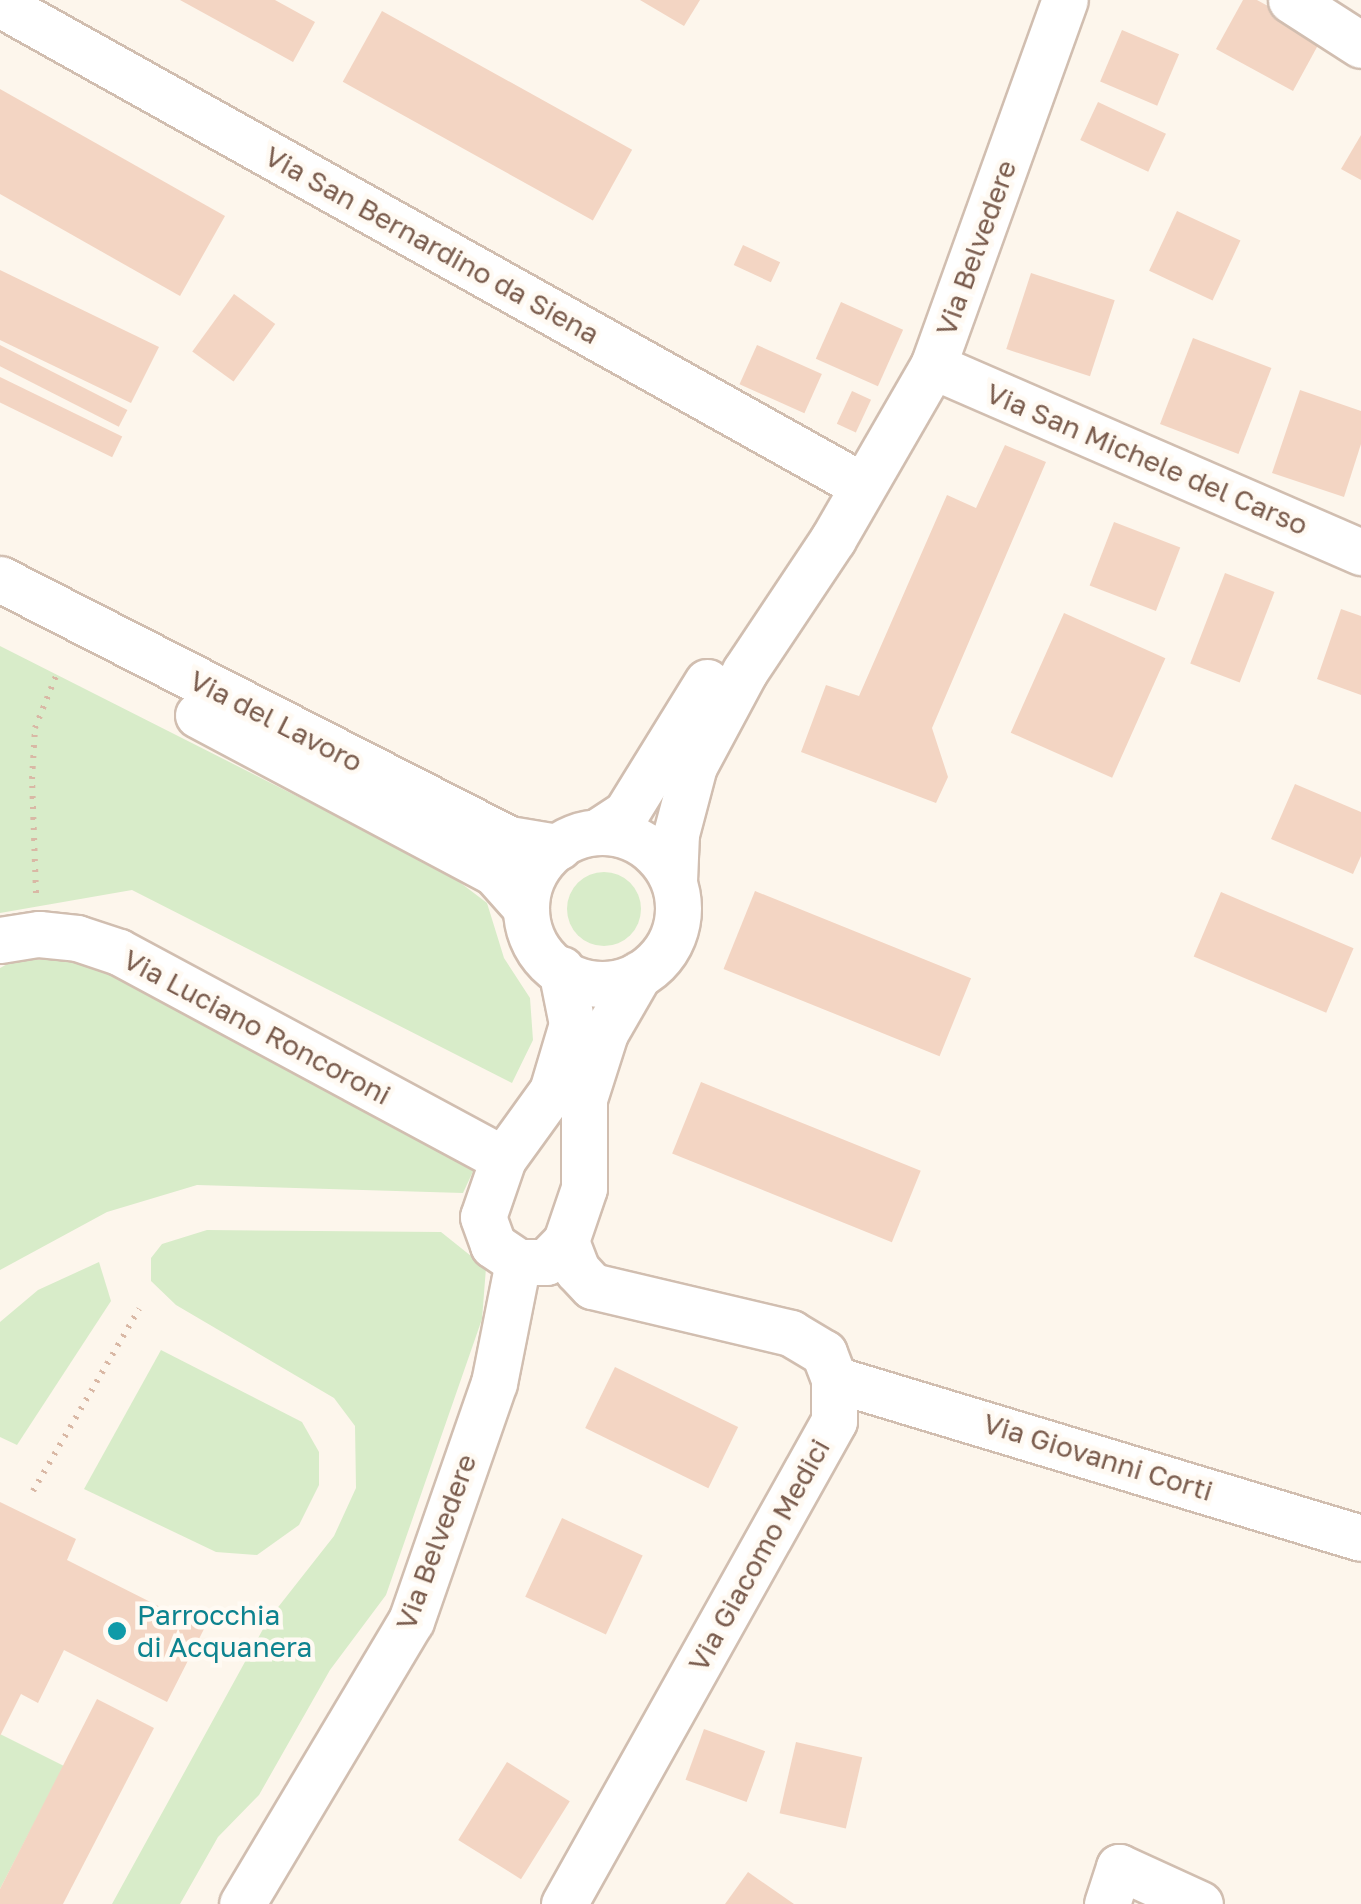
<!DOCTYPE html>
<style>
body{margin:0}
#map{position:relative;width:1361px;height:1904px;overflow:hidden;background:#fdf6ec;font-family:"Golos Text",sans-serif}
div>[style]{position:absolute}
.green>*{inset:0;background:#d8ecc9}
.round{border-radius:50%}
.building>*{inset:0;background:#f3d5c3;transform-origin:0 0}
.path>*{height:6px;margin-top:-3px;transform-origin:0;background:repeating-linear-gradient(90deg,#d9b8a5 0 2.5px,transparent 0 10.5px)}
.roads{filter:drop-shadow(2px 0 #d1beb0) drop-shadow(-2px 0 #d1beb0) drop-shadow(0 2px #d1beb0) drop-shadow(0 -2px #d1beb0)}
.minor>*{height:45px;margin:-22.5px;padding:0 22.5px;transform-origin:22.5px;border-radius:22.5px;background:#fff}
.minor>.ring{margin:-22.5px;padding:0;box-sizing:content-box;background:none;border:45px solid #fff;border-radius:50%}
.dots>*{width:28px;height:28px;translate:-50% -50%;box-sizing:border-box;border:5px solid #fffaf3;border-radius:50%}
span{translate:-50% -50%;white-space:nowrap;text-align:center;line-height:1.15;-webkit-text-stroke:9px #fffaf3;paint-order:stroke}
.street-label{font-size:28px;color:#7a5c4d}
.culture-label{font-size:28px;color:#0d838f}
.left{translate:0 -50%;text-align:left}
</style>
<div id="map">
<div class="green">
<i style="clip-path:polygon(0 646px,445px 871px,487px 903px,504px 958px,530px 998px,533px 1040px,512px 1083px,132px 890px,0 913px)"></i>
<i class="round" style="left:567px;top:872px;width:74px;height:74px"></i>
<i style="clip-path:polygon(15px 960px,77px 960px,127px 976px,476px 1165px,463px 1193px,197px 1185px,107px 1212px,0 1270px,0 968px)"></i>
<i style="clip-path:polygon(207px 1230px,441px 1232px,486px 1268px,482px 1319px,386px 1595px,330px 1670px,259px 1795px,218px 1837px,180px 1904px,112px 1904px,268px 1620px,334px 1536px,356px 1488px,355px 1426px,334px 1398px,176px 1305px,151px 1281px,151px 1258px,162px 1244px)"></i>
<i style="clip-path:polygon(99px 1262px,111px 1301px,17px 1445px,0 1437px,0 1322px,38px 1290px)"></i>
<i style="clip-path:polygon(161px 1350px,302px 1422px,319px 1452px,319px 1485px,299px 1525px,257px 1555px,216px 1552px,84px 1489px)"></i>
<i style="clip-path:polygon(0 1734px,64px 1766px,0 1889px)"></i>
</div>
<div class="building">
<i style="clip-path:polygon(180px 0,275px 0,315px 22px,293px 62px)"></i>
<i style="clip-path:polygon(640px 0,700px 0,684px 26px)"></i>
<i style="clip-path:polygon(1243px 0,1257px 0,1323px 36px,1293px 91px,1216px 49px)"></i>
<i style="left:382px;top:11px;width:286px;height:81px;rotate:29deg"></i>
<i style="left:1122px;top:30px;width:62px;height:56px;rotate:23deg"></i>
<i style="clip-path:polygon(0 89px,225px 216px,180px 296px,0 194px)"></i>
<i style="left:1098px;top:102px;width:75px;height:42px;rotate:25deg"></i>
<i style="clip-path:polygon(1361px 135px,1361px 180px,1341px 169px)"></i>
<i style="left:1177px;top:211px;width:70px;height:66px;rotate:25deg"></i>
<i style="left:743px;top:245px;width:41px;height:22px;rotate:25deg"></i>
<i style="clip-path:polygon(0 270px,159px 347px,131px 403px,0 340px)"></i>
<i style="left:1031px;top:273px;width:88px;height:80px;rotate:18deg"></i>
<i style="left:234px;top:294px;width:51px;height:71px;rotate:36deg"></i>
<i style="left:841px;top:302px;width:68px;height:62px;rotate:24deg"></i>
<i style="left:1193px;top:338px;width:84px;height:92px;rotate:21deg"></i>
<i style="left:0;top:345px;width:143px;height:19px;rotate:27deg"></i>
<i style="left:757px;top:345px;width:71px;height:43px;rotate:24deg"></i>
<i style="left:0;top:377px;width:136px;height:23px;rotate:26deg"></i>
<i style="clip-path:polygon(1300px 390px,1361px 411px,1361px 444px,1344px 497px,1272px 473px)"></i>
<i style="left:852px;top:391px;width:21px;height:36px;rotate:25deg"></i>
<i style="clip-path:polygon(1005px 445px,1046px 462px,932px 728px,948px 777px,936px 803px,801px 752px,826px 685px,859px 696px,947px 495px,976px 508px)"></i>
<i style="left:1114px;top:522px;width:71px;height:68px;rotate:21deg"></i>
<i style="left:1225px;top:573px;width:53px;height:97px;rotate:21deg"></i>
<i style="clip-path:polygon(1341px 609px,1361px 616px,1361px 695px,1317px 679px)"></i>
<i style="left:1064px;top:613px;width:111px;height:131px;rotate:24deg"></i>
<i style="clip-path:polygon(1295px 784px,1361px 812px,1361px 856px,1353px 874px,1271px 839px)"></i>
<i style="left:755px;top:891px;width:233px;height:84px;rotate:22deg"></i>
<i style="left:1221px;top:892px;width:144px;height:70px;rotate:23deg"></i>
<i style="left:701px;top:1082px;width:237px;height:77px;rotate:22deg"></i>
<i style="left:615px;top:1367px;width:137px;height:68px;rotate:26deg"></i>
<i style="clip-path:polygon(0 1502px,76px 1539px,67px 1560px,204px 1629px,167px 1702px,64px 1650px,38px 1703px,21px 1694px,0 1736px)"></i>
<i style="left:562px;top:1518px;width:89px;height:87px;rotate:25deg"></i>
<i style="clip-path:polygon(97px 1699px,154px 1728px,63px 1904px,0 1904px,0 1889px)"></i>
<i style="left:704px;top:1729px;width:65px;height:54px;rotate:20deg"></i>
<i style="left:796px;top:1742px;width:68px;height:73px;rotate:13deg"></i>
<i style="left:507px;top:1762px;width:74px;height:92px;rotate:32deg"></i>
<i style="clip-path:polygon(748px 1872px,794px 1904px,725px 1904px)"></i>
</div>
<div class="path">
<i style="left:36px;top:893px;width:114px;rotate:-92deg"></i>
<i style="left:32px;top:779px;width:51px;rotate:-86.6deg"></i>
<i style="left:35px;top:728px;width:61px;rotate:-68deg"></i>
<i style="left:33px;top:1491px;width:211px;rotate:-59.8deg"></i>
</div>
<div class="roads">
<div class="minor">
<i style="left:1291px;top:0;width:83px;rotate:32.7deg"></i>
<i style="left:0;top:4px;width:988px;rotate:29.18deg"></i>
<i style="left:933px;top:366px;width:467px;rotate:23.5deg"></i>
<i style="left:0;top:579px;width:572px;rotate:27.06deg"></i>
<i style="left:509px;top:839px;width:50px;rotate:9.3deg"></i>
<i style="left:198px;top:715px;width:336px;rotate:28deg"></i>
<i style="left:495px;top:873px;width:47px;rotate:48.5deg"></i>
<i style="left:597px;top:832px;width:35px;rotate:-33deg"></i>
<i style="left:626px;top:813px;width:154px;rotate:-58.3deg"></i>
<i class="ring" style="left:526px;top:832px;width:107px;height:107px"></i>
<i style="left:674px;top:881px;width:47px;rotate:-87.6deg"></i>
<i style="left:676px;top:834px;width:70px;rotate:-75.2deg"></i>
<i style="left:694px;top:766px;width:108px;rotate:-61.8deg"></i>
<i style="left:745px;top:671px;width:159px;rotate:-56.3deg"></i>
<i style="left:833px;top:539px;width:200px;rotate:-60deg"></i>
<i style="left:933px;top:366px;width:389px;rotate:-70.2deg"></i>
<i style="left:0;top:940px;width:39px;rotate:-9deg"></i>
<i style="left:39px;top:934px;width:38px;rotate:6deg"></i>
<i style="left:77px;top:938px;width:44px;rotate:18.4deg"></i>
<i style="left:119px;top:952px;width:436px;rotate:28.3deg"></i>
<i style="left:561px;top:969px;width:56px;rotate:78.7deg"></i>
<i style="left:572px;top:1024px;width:70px;rotate:106.6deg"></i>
<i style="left:552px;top:1091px;width:84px;rotate:125.8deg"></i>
<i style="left:503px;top:1159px;width:61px;rotate:109deg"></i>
<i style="left:483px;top:1217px;width:30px;rotate:70deg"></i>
<i style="left:493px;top:1245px;width:30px;rotate:34deg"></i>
<i style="left:518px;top:1262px;width:28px"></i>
<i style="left:546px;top:1262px;width:29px;rotate:-46deg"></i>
<i style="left:566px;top:1241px;width:56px;rotate:-71.2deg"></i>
<i style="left:584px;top:1188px;width:89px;rotate:-90deg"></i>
<i style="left:584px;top:1099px;width:69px;rotate:-72.3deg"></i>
<i style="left:605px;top:1033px;width:68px;rotate:-60deg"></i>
<i style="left:834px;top:1379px;width:550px;rotate:16.79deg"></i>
<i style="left:242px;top:1904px;width:330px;rotate:-59.2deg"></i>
<i style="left:411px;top:1621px;width:252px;rotate:-70.8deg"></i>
<i style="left:494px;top:1383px;width:123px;rotate:-78.8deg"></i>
<i style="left:564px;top:1904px;width:553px;rotate:-60.79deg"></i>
<i style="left:834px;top:1421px;width:42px;rotate:-90deg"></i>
<i style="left:834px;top:1379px;width:28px;rotate:-111deg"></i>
<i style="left:824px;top:1353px;width:39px;rotate:-149deg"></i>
<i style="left:791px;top:1333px;width:204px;rotate:-166.7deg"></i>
<i style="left:592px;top:1286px;width:22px;rotate:-133deg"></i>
<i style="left:577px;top:1270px;width:31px;rotate:-111deg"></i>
<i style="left:1107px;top:1904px;width:39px;rotate:-72deg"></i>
<i style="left:1119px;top:1867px;width:89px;rotate:24.6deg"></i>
</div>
</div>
<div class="dots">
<i style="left:117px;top:1631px;background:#0f9aa8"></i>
</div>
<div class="street-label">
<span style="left:432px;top:245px;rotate:29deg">Via San Bernardino da Siena</span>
<span style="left:976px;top:248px;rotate:-70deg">Via Belvedere</span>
<span style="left:1147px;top:459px;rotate:23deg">Via San Michele del Carso</span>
<span style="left:276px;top:721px;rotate:27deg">Via del Lavoro</span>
<span style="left:257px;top:1027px;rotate:28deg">Via Luciano Roncoroni</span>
<span style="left:1098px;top:1457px;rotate:17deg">Via Giovanni Corti</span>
<span style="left:436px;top:1542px;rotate:-70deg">Via Belvedere</span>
<span style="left:759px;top:1555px;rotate:-61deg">Via Giacomo Medici</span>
</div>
<div class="culture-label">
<span class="left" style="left:137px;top:1631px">Parrocchia<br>di Acquanera</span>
</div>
</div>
